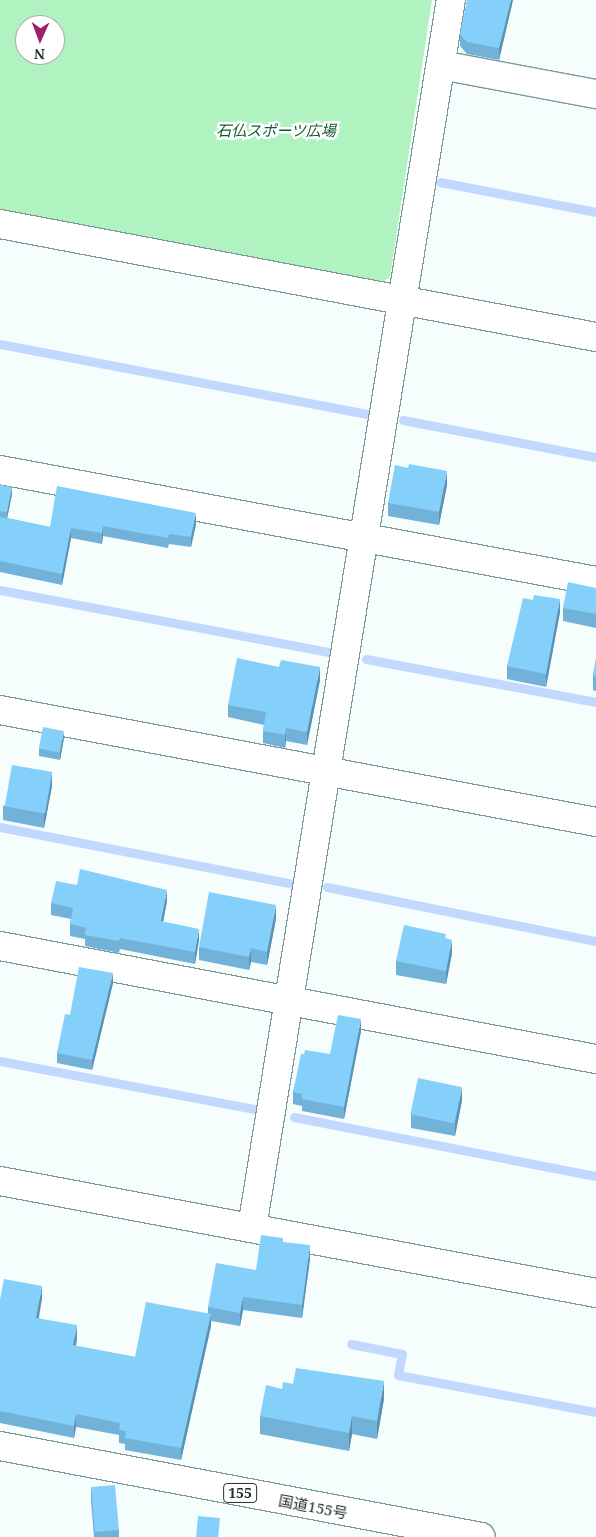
<!DOCTYPE html>
<meta charset="utf-8">
<style>
body{margin:0}
#map{position:relative;width:596px;height:1537px;overflow:hidden;background:#f6fdfd;font-family:"Noto Serif","Noto Sans JP",serif}
div>[style]{position:absolute}
.green>*{inset:0;background:#b1f2c1}
.stream>*{height:9px;margin:-4.5px;padding:0 4.5px;transform-origin:4.5px;border-radius:4.5px;background:#c3d8fe}
.roads{filter:drop-shadow(1px 0 #7b999d) drop-shadow(-1px 0 #7b999d) drop-shadow(0 1px #7b999d) drop-shadow(0 -1px #7b999d)}
.street>*{height:28px;margin:-14px;padding:0 14px;transform-origin:14px;border-radius:14px;background:#fff}
.highway>*{height:28px;margin:-14px;padding:0 14px;transform-origin:14px;border-radius:14px;background:#fff}
.wall>*{inset:0;background:#72b2d8}
.shaded-wall>*{inset:0;background:#5d91b0}
.building>*{inset:0;background:#85cffb;transform-origin:0 0}
span{translate:-50% -50%;white-space:nowrap;text-align:center;line-height:1.15;-webkit-text-stroke:5px #fff;paint-order:stroke}
.shield-label span{padding:1px 4px;background:#fff;border:1px solid;border-radius:4px;-webkit-text-stroke-width:0}
.shield-label{font-size:14px;color:#233031;font-weight:700}
.park-label{font-size:15px;color:#115b2f;font-style:italic}
.street-label{font-size:15px;color:#233031}
.north{position:absolute;left:15px;top:15px;width:50px;height:50px;box-sizing:border-box;background:#fff;border:1px solid #a7acad;border-radius:50%;rotate:182deg;font-size:14px;font-weight:700;line-height:20px;text-align:center;color:#233031}
.north::after{content:'';display:block;margin:auto;width:18px;height:22px;background:#9f1f71;clip-path:polygon(50% 0,100% 100%,50% 72%,0 100%)}
</style>
<div id="map">
<div class="green">
<i style="clip-path:polygon(evenodd,0 0,432px 0,390px 277px,380px 283px,0 213px,0 0,25px 25px,55px 25px,55px 55px,25px 55px,25px 25px)"></i>
</div>
<div class="stream">
<i style="left:440px;top:182px;width:159px;rotate:10.9deg"></i>
<i style="left:0;top:344px;width:375px;rotate:10.8deg"></i>
<i style="left:403px;top:420px;width:197px;rotate:10.9deg"></i>
<i style="left:0;top:590px;width:335px;rotate:10.7deg"></i>
<i style="left:366px;top:659px;width:234px;rotate:10.6deg"></i>
<i style="left:0;top:827px;width:305px;rotate:11deg"></i>
<i style="left:327px;top:887px;width:274px;rotate:11.4deg"></i>
<i style="left:0;top:1061px;width:258px;rotate:10.7deg"></i>
<i style="left:294px;top:1117px;width:308px;rotate:11.1deg"></i>
<i style="left:351px;top:1344px;width:52px;rotate:11.1deg"></i>
<i style="left:402px;top:1354px;width:21px;rotate:101deg"></i>
<i style="left:398px;top:1375px;width:201px;rotate:10.6deg"></i>
</div>
<div class="roads">
<div class="street">
<i style="left:441px;top:65px;width:158px;rotate:10.6deg"></i>
<i style="left:0;top:224px;width:607px;rotate:10.74deg"></i>
<i style="left:0;top:470px;width:606px;rotate:10.55deg"></i>
<i style="left:0;top:710px;width:606px;rotate:10.64deg"></i>
<i style="left:0;top:946px;width:607px;rotate:10.74deg"></i>
<i style="left:0;top:1181px;width:606px;rotate:10.64deg"></i>
<i style="left:252px;top:1228px;width:1244px;rotate:-80.8deg"></i>
</div>
<div class="highway">
<i style="left:0;top:1446px;width:489px;rotate:10.7deg"></i>
</div>
</div>
<div class="wall">
<i style="clip-path:polygon(513px 0,499px 60px,467px 54px,460px 46px,460px 34px)"></i>
<i style="clip-path:polygon(0 485px,12px 494px,7px 518px,50px 527px,196px 524px,191px 547px,169px 544px,168px 548px,103px 536px,102px 544px,71px 538px,62px 585px,0 572px)"></i>
<i style="clip-path:polygon(447px 485px,439px 525px,388px 516px,388px 503px)"></i>
<i style="clip-path:polygon(596px 588px,596px 628px,563px 621px,563px 608px)"></i>
<i style="clip-path:polygon(533px 600px,560px 612px,546px 687px,507px 679px,507px 666px)"></i>
<i style="clip-path:polygon(596px 659px,596px 691px,593px 690px,593px 676px)"></i>
<i style="clip-path:polygon(320px 680px,307px 745px,286px 741px,285px 748px,263px 743px,263px 731px,264px 725px,228px 717px,228px 705px)"></i>
<i style="clip-path:polygon(64px 738px,60px 760px,39px 756px,39px 749px)"></i>
<i style="clip-path:polygon(52px 786px,44px 828px,3px 820px,3px 806px)"></i>
<i style="clip-path:polygon(167px 901px,163px 922px,199px 940px,195px 964px,120px 949px,119px 953px,85px 946px,85px 939px,70px 936px,70px 924px,71px 919px,51px 915px,51px 903px)"></i>
<i style="clip-path:polygon(276px 919px,267px 965px,251px 962px,249px 970px,199px 960px,199px 947px)"></i>
<i style="clip-path:polygon(446px 938px,452px 953px,446px 984px,396px 975px,396px 961px)"></i>
<i style="clip-path:polygon(113px 983px,92px 1070px,57px 1063px,57px 1053px,70px 1015px)"></i>
<i style="clip-path:polygon(361px 1031px,344px 1119px,302px 1111px,302px 1106px,293px 1104px,293px 1092px,304px 1054px,330px 1054px)"></i>
<i style="clip-path:polygon(462px 1100px,455px 1136px,411px 1128px,411px 1114px)"></i>
<i style="clip-path:polygon(283px 1242px,310px 1259px,302px 1318px,243px 1310px,240px 1326px,211px 1321px,211px 1326px,181px 1460px,125px 1450px,125px 1444px,119px 1443px,119px 1435px,76px 1427px,74px 1438px,0 1423px,0 1300px,42px 1298px,39px 1318px,77px 1338px,76px 1346px,135px 1357px,208px 1313px,208px 1307px,256px 1270px)"></i>
<i style="clip-path:polygon(282px 1389px,384px 1399px,377px 1439px,352px 1434px,349px 1451px,260px 1434px,260px 1416px)"></i>
<i style="clip-path:polygon(91px 1488px,119px 1530px,119px 1537px,94px 1537px,91px 1501px)"></i>
</div>
<div class="shaded-wall">
<i style="clip-path:polygon(511px 0,513px 0,499px 60px,499px 48px)"></i>
<i style="clip-path:polygon(447px 471px,447px 485px,439px 525px,439px 512px)"></i>
<i style="clip-path:polygon(12px 487px,12px 494px,7px 519px,7px 512px)"></i>
<i style="clip-path:polygon(196px 513px,196px 524px,191px 547px,191px 537px)"></i>
<i style="clip-path:polygon(103px 526px,103px 536px,102px 544px,102px 533px)"></i>
<i style="clip-path:polygon(71px 528px,71px 538px,62px 585px,62px 574px)"></i>
<i style="clip-path:polygon(560px 599px,560px 612px,546px 687px,546px 674px)"></i>
<i style="clip-path:polygon(320px 667px,320px 680px,307px 745px,307px 732px)"></i>
<i style="clip-path:polygon(286px 728px,286px 741px,285px 748px,285px 735px)"></i>
<i style="clip-path:polygon(64px 731px,64px 738px,60px 760px,60px 753px)"></i>
<i style="clip-path:polygon(52px 772px,52px 786px,44px 828px,44px 814px)"></i>
<i style="clip-path:polygon(167px 890px,167px 901px,161px 933px,161px 921px)"></i>
<i style="clip-path:polygon(276px 905px,276px 919px,267px 965px,267px 952px)"></i>
<i style="clip-path:polygon(199px 929px,199px 940px,195px 964px,195px 952px)"></i>
<i style="clip-path:polygon(452px 940px,452px 953px,446px 984px,446px 971px)"></i>
<i style="clip-path:polygon(251px 948px,251px 962px,249px 970px,249px 957px)"></i>
<i style="clip-path:polygon(113px 973px,113px 983px,92px 1070px,92px 1060px)"></i>
<i style="clip-path:polygon(361px 1019px,361px 1031px,344px 1119px,344px 1107px)"></i>
<i style="clip-path:polygon(462px 1087px,462px 1100px,455px 1136px,455px 1123px)"></i>
<i style="clip-path:polygon(310px 1245px,310px 1259px,302px 1318px,302px 1305px)"></i>
<i style="clip-path:polygon(42px 1286px,42px 1298px,36px 1330px,36px 1318px)"></i>
<i style="clip-path:polygon(243px 1297px,243px 1310px,240px 1326px,240px 1313px)"></i>
<i style="clip-path:polygon(211px 1314px,211px 1326px,181px 1460px,181px 1448px)"></i>
<i style="clip-path:polygon(77px 1325px,77px 1338px,73px 1358px,73px 1345px)"></i>
<i style="clip-path:polygon(384px 1381px,384px 1399px,377px 1439px,377px 1421px)"></i>
<i style="clip-path:polygon(76px 1414px,76px 1427px,74px 1438px,74px 1426px)"></i>
<i style="clip-path:polygon(352px 1416px,352px 1434px,349px 1451px,349px 1433px)"></i>
</div>
<div class="building">
<i style="clip-path:polygon(467px 0,511px 0,499px 48px,467px 42px,460px 34px)"></i>
<i style="clip-path:polygon(409px 464px,447px 471px,439px 512px,388px 503px,395px 465px,408px 468px)"></i>
<i style="clip-path:polygon(0 485px,12px 487px,7px 512px,0 511px)"></i>
<i style="clip-path:polygon(57px 486px,196px 513px,191px 537px,169px 534px,168px 538px,103px 526px,102px 533px,71px 528px,62px 574px,0 561px,0 517px,50px 527px)"></i>
<i style="clip-path:polygon(568px 582px,596px 588px,596px 614px,563px 608px)"></i>
<i style="clip-path:polygon(534px 595px,560px 599px,546px 674px,507px 666px,523px 598px,533px 600px)"></i>
<i style="clip-path:polygon(237px 658px,279px 667px,281px 660px,320px 667px,307px 732px,286px 728px,285px 735px,263px 731px,266px 712px,228px 705px)"></i>
<i style="clip-path:polygon(596px 659px,596px 677px,593px 676px)"></i>
<i style="left:43px;top:727px;width:21px;height:22px;rotate:11deg"></i>
<i style="left:12px;top:765px;width:41px;height:42px;rotate:10deg"></i>
<i style="clip-path:polygon(80px 869px,167px 890px,161px 921px,199px 929px,195px 952px,120px 938px,119px 941px,85px 935px,86px 928px,70px 924px,73px 908px,51px 903px,56px 881px,77px 885px)"></i>
<i style="clip-path:polygon(209px 892px,276px 905px,267px 952px,251px 948px,249px 957px,199px 947px)"></i>
<i style="clip-path:polygon(404px 925px,446px 934px,445px 938px,452px 940px,446px 971px,396px 961px)"></i>
<i style="clip-path:polygon(79px 967px,113px 973px,92px 1060px,57px 1053px,65px 1014px,70px 1015px)"></i>
<i style="clip-path:polygon(338px 1015px,361px 1019px,344px 1107px,302px 1099px,302px 1094px,293px 1092px,301px 1054px,304px 1054px,305px 1050px,330px 1054px)"></i>
<i style="left:418px;top:1078px;width:45px;height:37px;rotate:12deg"></i>
<i style="clip-path:polygon(261px 1235px,283px 1238px,283px 1242px,310px 1245px,302px 1305px,243px 1297px,240px 1313px,208px 1307px,216px 1263px,256px 1270px)"></i>
<i style="clip-path:polygon(4px 1279px,42px 1286px,36px 1318px,77px 1325px,73px 1345px,135px 1357px,146px 1302px,211px 1314px,181px 1448px,125px 1438px,126px 1431px,119px 1430px,120px 1423px,76px 1414px,74px 1426px,0 1411px,0 1300px)"></i>
<i style="clip-path:polygon(296px 1368px,384px 1381px,377px 1421px,352px 1416px,349px 1433px,260px 1416px,266px 1385px,282px 1389px,283px 1382px,293px 1384px)"></i>
<i style="left:115px;top:1485px;width:45px;height:24px;rotate:85deg"></i>
<i style="left:198px;top:1516px;width:22px;height:21px;rotate:5deg"></i>
</div>
<div class="shield-label">
<span style="left:240px;top:1493px">155</span>
</div>
<div class="park-label">
<span style="left:276px;top:131px">石仏スポーツ広場</span>
</div>
<div class="street-label">
<span style="left:313px;top:1507px;rotate:11deg">国道155号</span>
</div>
<div class="north">N</div>
</div>
